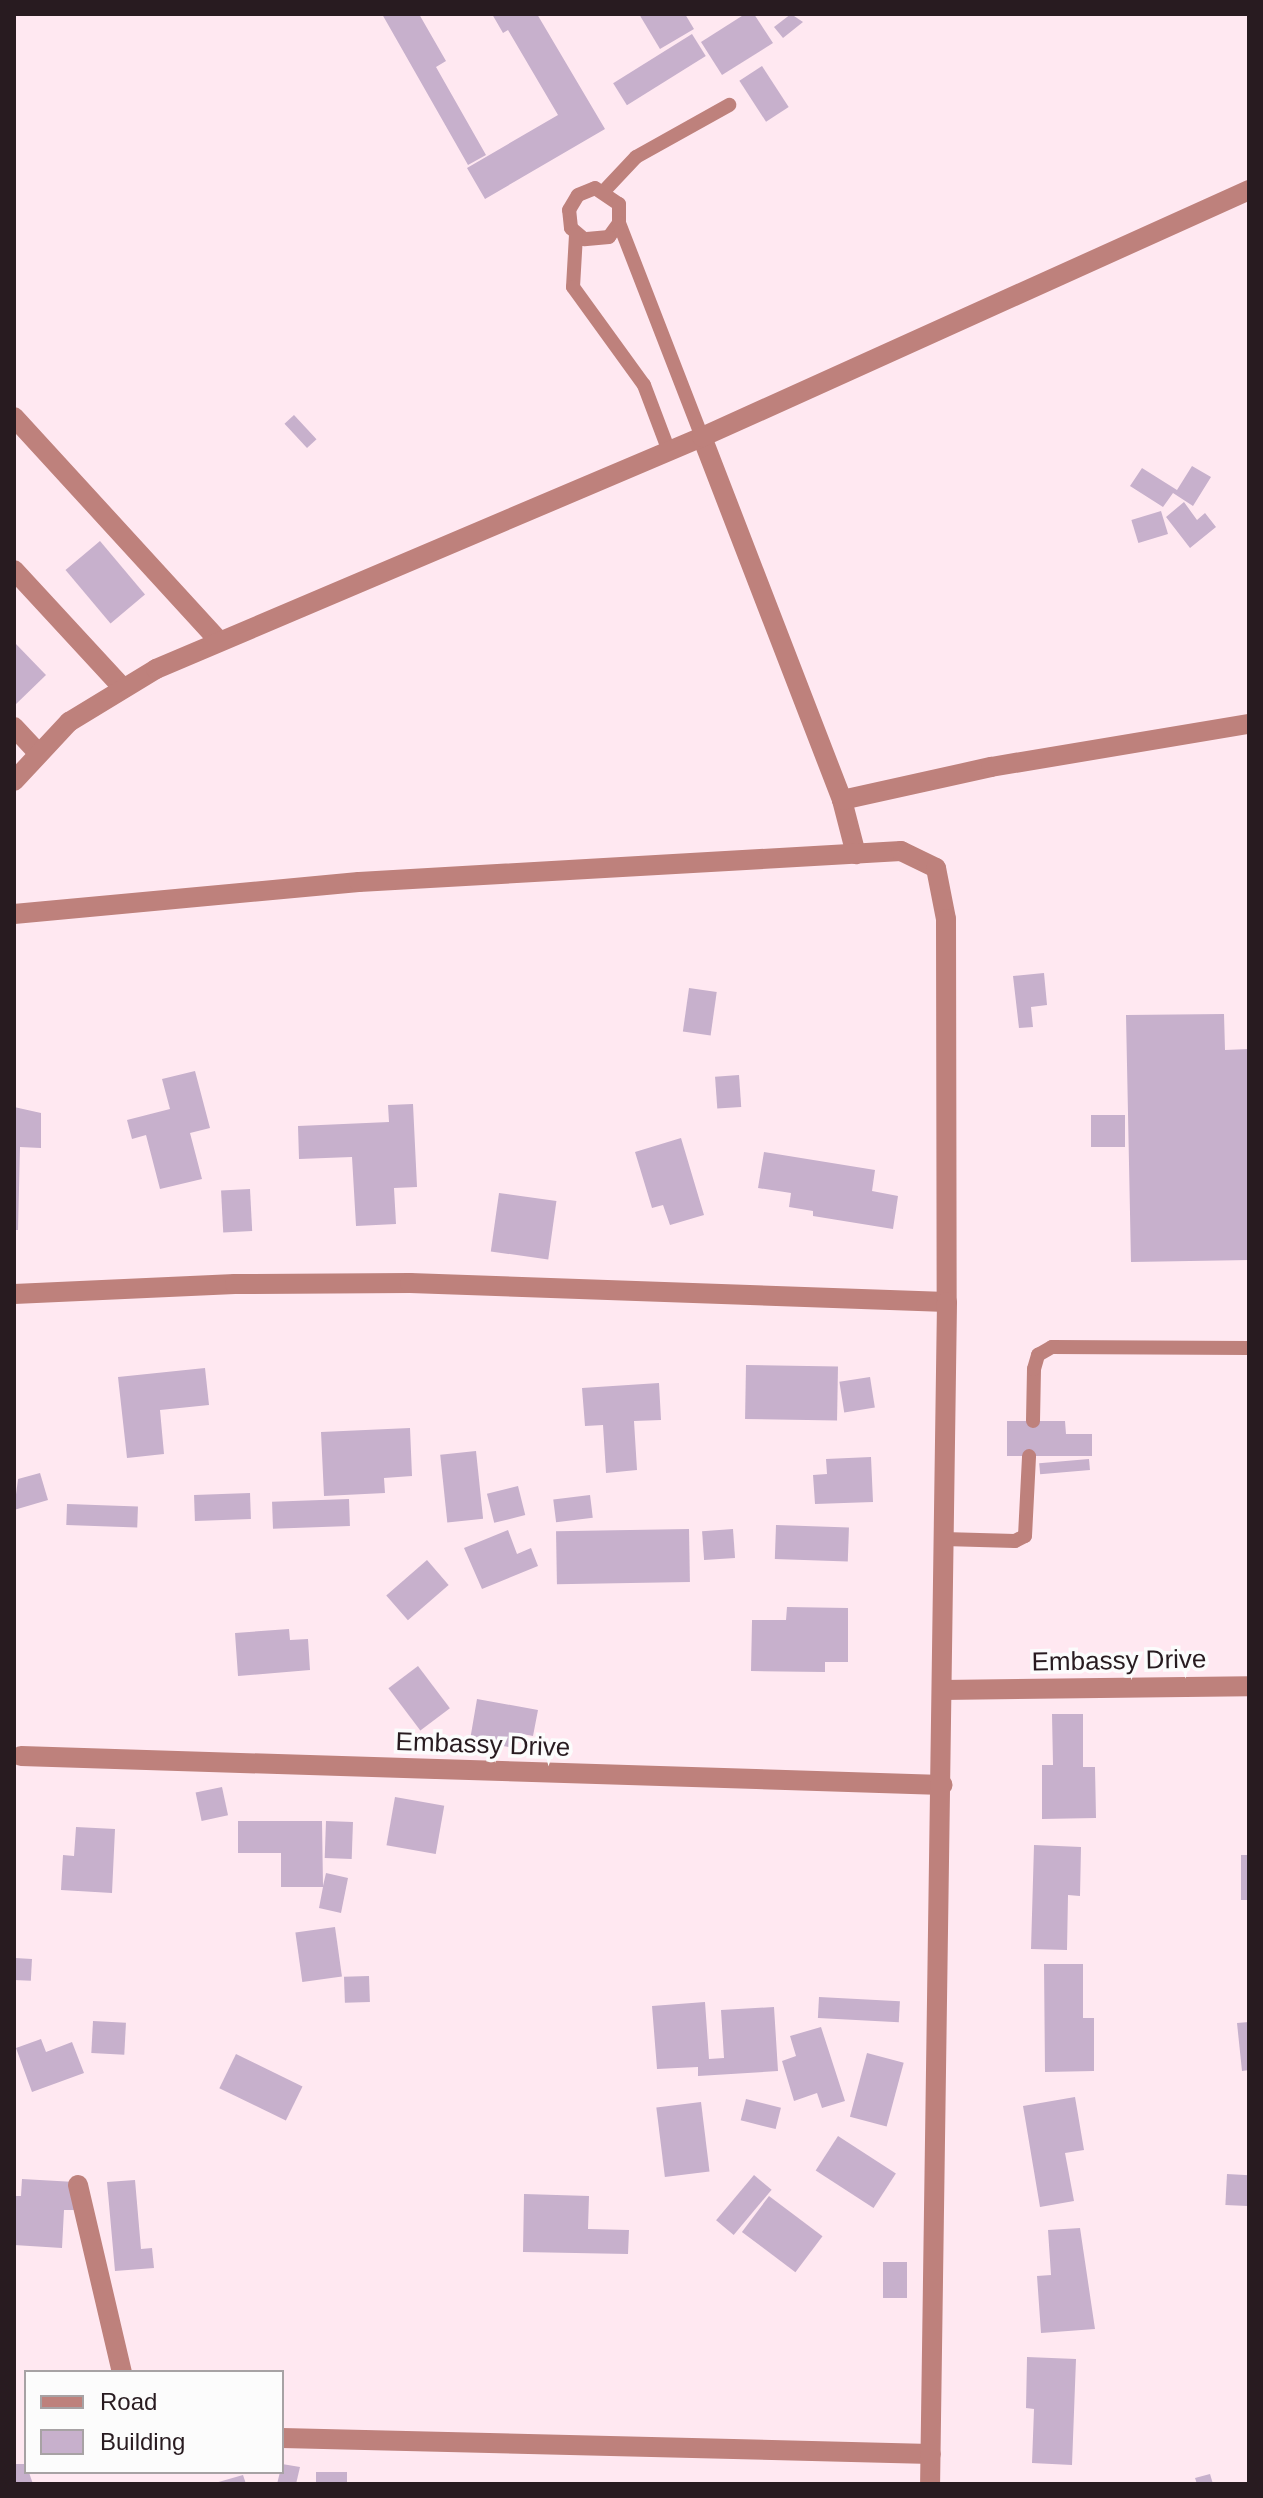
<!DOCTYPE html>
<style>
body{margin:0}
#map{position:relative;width:1263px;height:2498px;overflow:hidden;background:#ffe8f1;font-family:Helvetica,sans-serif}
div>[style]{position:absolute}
.building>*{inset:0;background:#c7b0cc;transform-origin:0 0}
.service>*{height:14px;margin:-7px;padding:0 7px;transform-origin:7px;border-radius:7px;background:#be817c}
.minor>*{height:20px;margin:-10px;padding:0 10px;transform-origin:10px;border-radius:10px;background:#be817c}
.tertiary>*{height:20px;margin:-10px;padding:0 10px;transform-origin:10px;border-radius:10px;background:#be817c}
span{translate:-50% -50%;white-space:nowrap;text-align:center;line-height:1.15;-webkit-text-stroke:7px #fcfcfc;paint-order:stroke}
.street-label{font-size:26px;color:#281b20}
.frame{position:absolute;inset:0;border:16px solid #281b20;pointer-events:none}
.legend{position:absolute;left:24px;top:2370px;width:260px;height:104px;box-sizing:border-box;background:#fcfcfc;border:2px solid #a7a2a4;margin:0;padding:10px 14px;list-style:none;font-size:24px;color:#281b20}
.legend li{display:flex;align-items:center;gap:16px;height:40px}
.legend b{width:40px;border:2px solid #a7a2a4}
</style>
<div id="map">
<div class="building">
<i style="clip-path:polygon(382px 14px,419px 14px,446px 61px,436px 67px,486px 155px,468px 165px)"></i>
<i style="clip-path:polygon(492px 14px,537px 14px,605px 129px,485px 199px,467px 168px,558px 115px,508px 30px,503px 33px)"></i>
<i style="clip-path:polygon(639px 14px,685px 14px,694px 29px,660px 49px)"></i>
<i style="clip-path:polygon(745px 14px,754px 14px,773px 43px,722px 75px,701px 42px)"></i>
<i style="clip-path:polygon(791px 14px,803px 22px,783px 38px,774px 27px)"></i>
<i style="left:692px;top:34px;width:26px;height:93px;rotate:58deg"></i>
<i style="left:762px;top:66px;width:49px;height:27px;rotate:57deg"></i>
<i style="left:294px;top:415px;width:33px;height:13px;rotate:47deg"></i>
<i style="clip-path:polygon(1192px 466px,1211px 477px,1193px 506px,1173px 493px,1163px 507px,1130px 486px,1142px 468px,1177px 490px)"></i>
<i style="clip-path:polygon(1184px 502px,1197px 520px,1205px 513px,1216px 527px,1190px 548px,1166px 517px)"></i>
<i style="left:1161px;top:511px;width:24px;height:31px;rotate:73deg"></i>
<i style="left:100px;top:541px;width:70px;height:45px;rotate:50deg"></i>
<i style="clip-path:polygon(14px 642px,46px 675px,14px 706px)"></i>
<i style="clip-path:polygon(1044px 973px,1047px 1005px,1031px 1007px,1033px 1027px,1019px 1028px,1013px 976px)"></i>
<i style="left:689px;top:988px;width:28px;height:44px;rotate:8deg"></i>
<i style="clip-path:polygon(1224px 1014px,1225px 1050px,1249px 1049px,1249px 1260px,1131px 1262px,1126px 1015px)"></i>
<i style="clip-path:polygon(195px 1071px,210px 1128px,190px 1133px,202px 1179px,160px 1189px,146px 1135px,132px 1139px,127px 1120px,170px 1109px,162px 1079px)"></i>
<i style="left:739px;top:1075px;width:32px;height:24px;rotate:86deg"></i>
<i style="clip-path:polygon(413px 1104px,417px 1187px,394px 1188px,396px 1224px,356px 1226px,352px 1157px,299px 1159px,298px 1126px,389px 1122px,388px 1105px)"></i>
<i style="clip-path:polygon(14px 1107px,41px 1113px,41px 1148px,20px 1147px,18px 1230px,14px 1230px)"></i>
<i style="left:1091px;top:1115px;width:34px;height:32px"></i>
<i style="clip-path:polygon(681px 1138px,704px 1215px,670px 1225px,663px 1205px,652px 1208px,635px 1152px)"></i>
<i style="clip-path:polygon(764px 1152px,875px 1170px,872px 1191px,898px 1196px,893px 1229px,813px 1216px,813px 1211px,789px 1207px,791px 1193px,758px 1188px)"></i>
<i style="left:250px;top:1189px;width:42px;height:29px;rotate:87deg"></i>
<i style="left:499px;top:1193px;width:58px;height:59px;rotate:8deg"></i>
<i style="left:746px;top:1365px;width:92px;height:54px;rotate:1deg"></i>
<i style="clip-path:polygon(205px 1368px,209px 1405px,160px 1410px,164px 1454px,127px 1458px,118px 1377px)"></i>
<i style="left:870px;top:1377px;width:31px;height:31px;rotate:81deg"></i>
<i style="clip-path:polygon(659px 1383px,661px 1420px,634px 1421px,637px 1470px,606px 1473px,603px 1425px,585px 1426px,582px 1388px)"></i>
<i style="clip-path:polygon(1007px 1421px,1065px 1421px,1066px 1434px,1092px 1434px,1092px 1456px,1007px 1456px)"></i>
<i style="clip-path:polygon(410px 1428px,412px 1476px,384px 1478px,385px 1493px,324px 1496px,321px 1432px)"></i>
<i style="left:476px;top:1451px;width:68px;height:36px;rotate:84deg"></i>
<i style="clip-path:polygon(871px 1457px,873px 1502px,815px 1504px,813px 1475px,827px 1474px,826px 1459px)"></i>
<i style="left:1089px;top:1459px;width:11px;height:50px;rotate:85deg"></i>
<i style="clip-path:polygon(40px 1473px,48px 1500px,14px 1510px,18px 1479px)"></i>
<i style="left:518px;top:1486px;width:30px;height:32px;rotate:76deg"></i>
<i style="left:250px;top:1493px;width:26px;height:56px;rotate:88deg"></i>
<i style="left:590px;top:1495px;width:23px;height:37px;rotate:83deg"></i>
<i style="left:349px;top:1499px;width:27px;height:77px;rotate:88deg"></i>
<i style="left:67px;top:1504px;width:71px;height:21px;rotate:2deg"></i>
<i style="left:776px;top:1525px;width:73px;height:34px;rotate:2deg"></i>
<i style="left:689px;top:1529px;width:53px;height:133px;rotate:89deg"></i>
<i style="left:733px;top:1529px;width:29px;height:31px;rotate:86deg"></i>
<i style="clip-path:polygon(508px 1530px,517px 1554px,531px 1548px,538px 1566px,482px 1589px,464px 1548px)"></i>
<i style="left:427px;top:1560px;width:33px;height:54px;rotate:49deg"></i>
<i style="clip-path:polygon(787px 1607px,848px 1608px,848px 1662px,825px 1662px,825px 1672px,751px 1671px,752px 1620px,786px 1620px)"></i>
<i style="clip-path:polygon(289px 1629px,290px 1640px,308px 1639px,310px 1670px,238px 1676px,235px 1633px)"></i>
<i style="left:418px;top:1666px;width:53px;height:37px;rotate:53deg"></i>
<i style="clip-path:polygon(477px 1699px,538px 1710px,533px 1736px,517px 1733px,514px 1748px,470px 1740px)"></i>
<i style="clip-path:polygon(1052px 1714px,1083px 1714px,1083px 1767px,1095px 1767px,1096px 1818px,1042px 1819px,1042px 1765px,1053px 1765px)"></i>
<i style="left:222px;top:1787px;width:29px;height:27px;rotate:78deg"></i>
<i style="left:395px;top:1797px;width:50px;height:49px;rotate:10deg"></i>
<i style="clip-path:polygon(238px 1821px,322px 1821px,323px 1886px,326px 1873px,348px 1878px,341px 1913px,319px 1908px,323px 1887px,281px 1887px,281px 1853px,238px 1853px)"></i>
<i style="left:326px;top:1821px;width:27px;height:37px;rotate:2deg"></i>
<i style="clip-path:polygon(76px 1827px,115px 1829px,112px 1893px,61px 1890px,63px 1855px,74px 1856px)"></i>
<i style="clip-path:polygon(1034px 1845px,1081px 1847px,1080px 1896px,1068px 1895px,1067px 1950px,1031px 1949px)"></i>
<i style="left:1241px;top:1855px;width:8px;height:45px"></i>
<i style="left:335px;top:1927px;width:50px;height:40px;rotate:82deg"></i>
<i style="left:15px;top:1958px;width:17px;height:22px;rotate:3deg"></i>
<i style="clip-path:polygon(1044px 1964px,1083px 1964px,1083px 2018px,1094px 2018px,1094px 2071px,1045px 2072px)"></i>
<i style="left:369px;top:1976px;width:26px;height:25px;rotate:88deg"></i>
<i style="left:819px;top:1997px;width:81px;height:21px;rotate:3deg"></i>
<i style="clip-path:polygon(705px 2002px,709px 2059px,724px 2058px,721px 2010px,774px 2007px,778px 2071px,698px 2076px,698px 2067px,657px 2069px,652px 2006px)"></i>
<i style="left:93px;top:2021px;width:33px;height:32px;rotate:3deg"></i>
<i style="clip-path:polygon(1249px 2022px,1249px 2070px,1242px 2071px,1237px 2023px)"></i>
<i style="clip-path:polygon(821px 2027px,845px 2101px,822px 2108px,817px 2093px,794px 2101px,782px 2061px,796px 2056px,790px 2036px)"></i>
<i style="clip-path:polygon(41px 2039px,46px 2052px,72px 2042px,84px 2073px,32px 2092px,16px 2048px)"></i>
<i style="left:867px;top:2053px;width:38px;height:66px;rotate:15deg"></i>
<i style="left:236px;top:2054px;width:74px;height:38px;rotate:26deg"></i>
<i style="clip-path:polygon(1075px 2097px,1084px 2150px,1065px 2153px,1074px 2201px,1040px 2207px,1023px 2106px)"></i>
<i style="left:746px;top:2099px;width:36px;height:22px;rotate:14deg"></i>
<i style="left:701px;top:2102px;width:70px;height:45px;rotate:83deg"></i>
<i style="left:838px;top:2136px;width:69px;height:41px;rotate:33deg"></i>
<i style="left:1227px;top:2174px;width:22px;height:31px;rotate:3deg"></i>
<i style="left:754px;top:2175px;width:23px;height:59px;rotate:40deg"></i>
<i style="clip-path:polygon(22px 2179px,75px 2182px,74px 2210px,64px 2210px,62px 2248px,14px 2245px,14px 2196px,21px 2196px)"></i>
<i style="clip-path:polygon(135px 2180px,141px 2249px,152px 2248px,154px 2268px,115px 2271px,107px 2182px)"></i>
<i style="clip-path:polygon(524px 2194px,589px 2196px,588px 2229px,629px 2230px,628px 2254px,523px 2252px)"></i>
<i style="left:769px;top:2196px;width:67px;height:45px;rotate:37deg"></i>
<i style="clip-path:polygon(1080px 2228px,1095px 2329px,1041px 2333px,1037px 2276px,1051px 2275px,1048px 2230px)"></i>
<i style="left:883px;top:2262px;width:24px;height:36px"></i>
<i style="clip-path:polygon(1027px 2357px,1076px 2359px,1072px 2465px,1032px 2463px,1034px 2409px,1026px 2408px)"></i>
<i style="clip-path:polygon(14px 2464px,26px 2464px,33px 2484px,14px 2484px)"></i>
<i style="clip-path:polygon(282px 2464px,300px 2467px,296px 2484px,277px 2484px)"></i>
<i style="left:347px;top:2472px;width:12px;height:31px;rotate:90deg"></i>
<i style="clip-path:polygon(1210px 2474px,1213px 2484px,1197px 2484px,1195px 2478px)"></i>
<i style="clip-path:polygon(243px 2475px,246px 2484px,215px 2484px,215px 2483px)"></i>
</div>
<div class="service">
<i style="left:605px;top:190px;width:45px;rotate:-46.8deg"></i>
<i style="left:636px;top:157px;width:107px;rotate:-29.2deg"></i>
<i style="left:619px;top:223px;width:17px;rotate:126deg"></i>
<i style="left:609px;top:237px;width:25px;rotate:175deg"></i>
<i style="left:584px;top:239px;width:17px;rotate:-140deg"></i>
<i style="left:571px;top:228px;width:18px;rotate:-96deg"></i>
<i style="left:569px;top:210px;width:17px;rotate:-59deg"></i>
<i style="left:578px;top:195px;width:18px;rotate:-22deg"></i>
<i style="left:595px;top:188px;width:29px;rotate:34deg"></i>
<i style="left:619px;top:204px;width:19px;rotate:90deg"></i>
<i style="left:619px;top:223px;width:230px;rotate:68.8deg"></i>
<i style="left:576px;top:235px;width:52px;rotate:93.3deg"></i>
<i style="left:573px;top:287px;width:121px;rotate:54.1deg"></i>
<i style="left:644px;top:385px;width:71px;rotate:69.3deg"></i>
<i style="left:1033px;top:1421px;width:52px;rotate:-88.9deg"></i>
<i style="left:1034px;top:1369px;width:15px;rotate:-74deg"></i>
<i style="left:1038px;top:1355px;width:16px;rotate:-30deg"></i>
<i style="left:1052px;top:1347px;width:197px;rotate:0.3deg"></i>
<i style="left:944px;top:1539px;width:71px;rotate:1.6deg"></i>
<i style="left:1015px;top:1541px;width:11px;rotate:-27deg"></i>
<i style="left:1025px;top:1536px;width:80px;rotate:-87.1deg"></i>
</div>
<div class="minor">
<i style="left:14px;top:417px;width:304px;rotate:47.5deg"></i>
<i style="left:702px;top:437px;width:389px;rotate:68.9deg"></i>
<i style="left:842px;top:800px;width:56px;rotate:75.5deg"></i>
<i style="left:14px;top:570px;width:161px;rotate:47.3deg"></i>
<i style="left:14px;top:727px;width:35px;rotate:47deg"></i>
<i style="left:842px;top:800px;width:153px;rotate:-12.5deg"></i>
<i style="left:991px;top:767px;width:262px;rotate:-9.5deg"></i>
<i style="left:14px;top:1294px;width:221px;rotate:-2.6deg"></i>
<i style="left:235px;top:1284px;width:175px;rotate:-0.3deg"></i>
<i style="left:410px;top:1283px;width:537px;rotate:2.03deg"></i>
<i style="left:942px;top:1690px;width:307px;rotate:-0.7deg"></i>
<i style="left:21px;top:1756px;width:922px;rotate:1.8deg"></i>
<i style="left:78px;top:2185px;width:192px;rotate:76.8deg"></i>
<i style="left:282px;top:2438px;width:649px;rotate:1.41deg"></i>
</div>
<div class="tertiary">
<i style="left:14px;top:781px;width:81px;rotate:-47deg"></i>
<i style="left:69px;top:722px;width:102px;rotate:-31.3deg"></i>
<i style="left:156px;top:669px;width:593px;rotate:-23.02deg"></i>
<i style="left:702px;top:437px;width:600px;rotate:-24.3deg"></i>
<i style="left:14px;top:914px;width:346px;rotate:-5.3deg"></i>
<i style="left:359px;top:882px;width:543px;rotate:-3.27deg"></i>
<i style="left:901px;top:851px;width:39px;rotate:26deg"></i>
<i style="left:936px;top:868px;width:52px;rotate:78.9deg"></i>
<i style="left:946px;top:919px;width:383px;rotate:89.9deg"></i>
<i style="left:947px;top:1302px;width:1182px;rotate:90.82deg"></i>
</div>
<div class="street-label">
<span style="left:1119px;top:1661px;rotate:-1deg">Embassy Drive</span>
<span style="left:483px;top:1745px;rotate:2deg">Embassy Drive</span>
</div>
<div class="frame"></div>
<ul class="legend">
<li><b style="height:10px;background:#be817c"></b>Road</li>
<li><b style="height:22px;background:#c7b0cc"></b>Building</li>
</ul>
</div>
